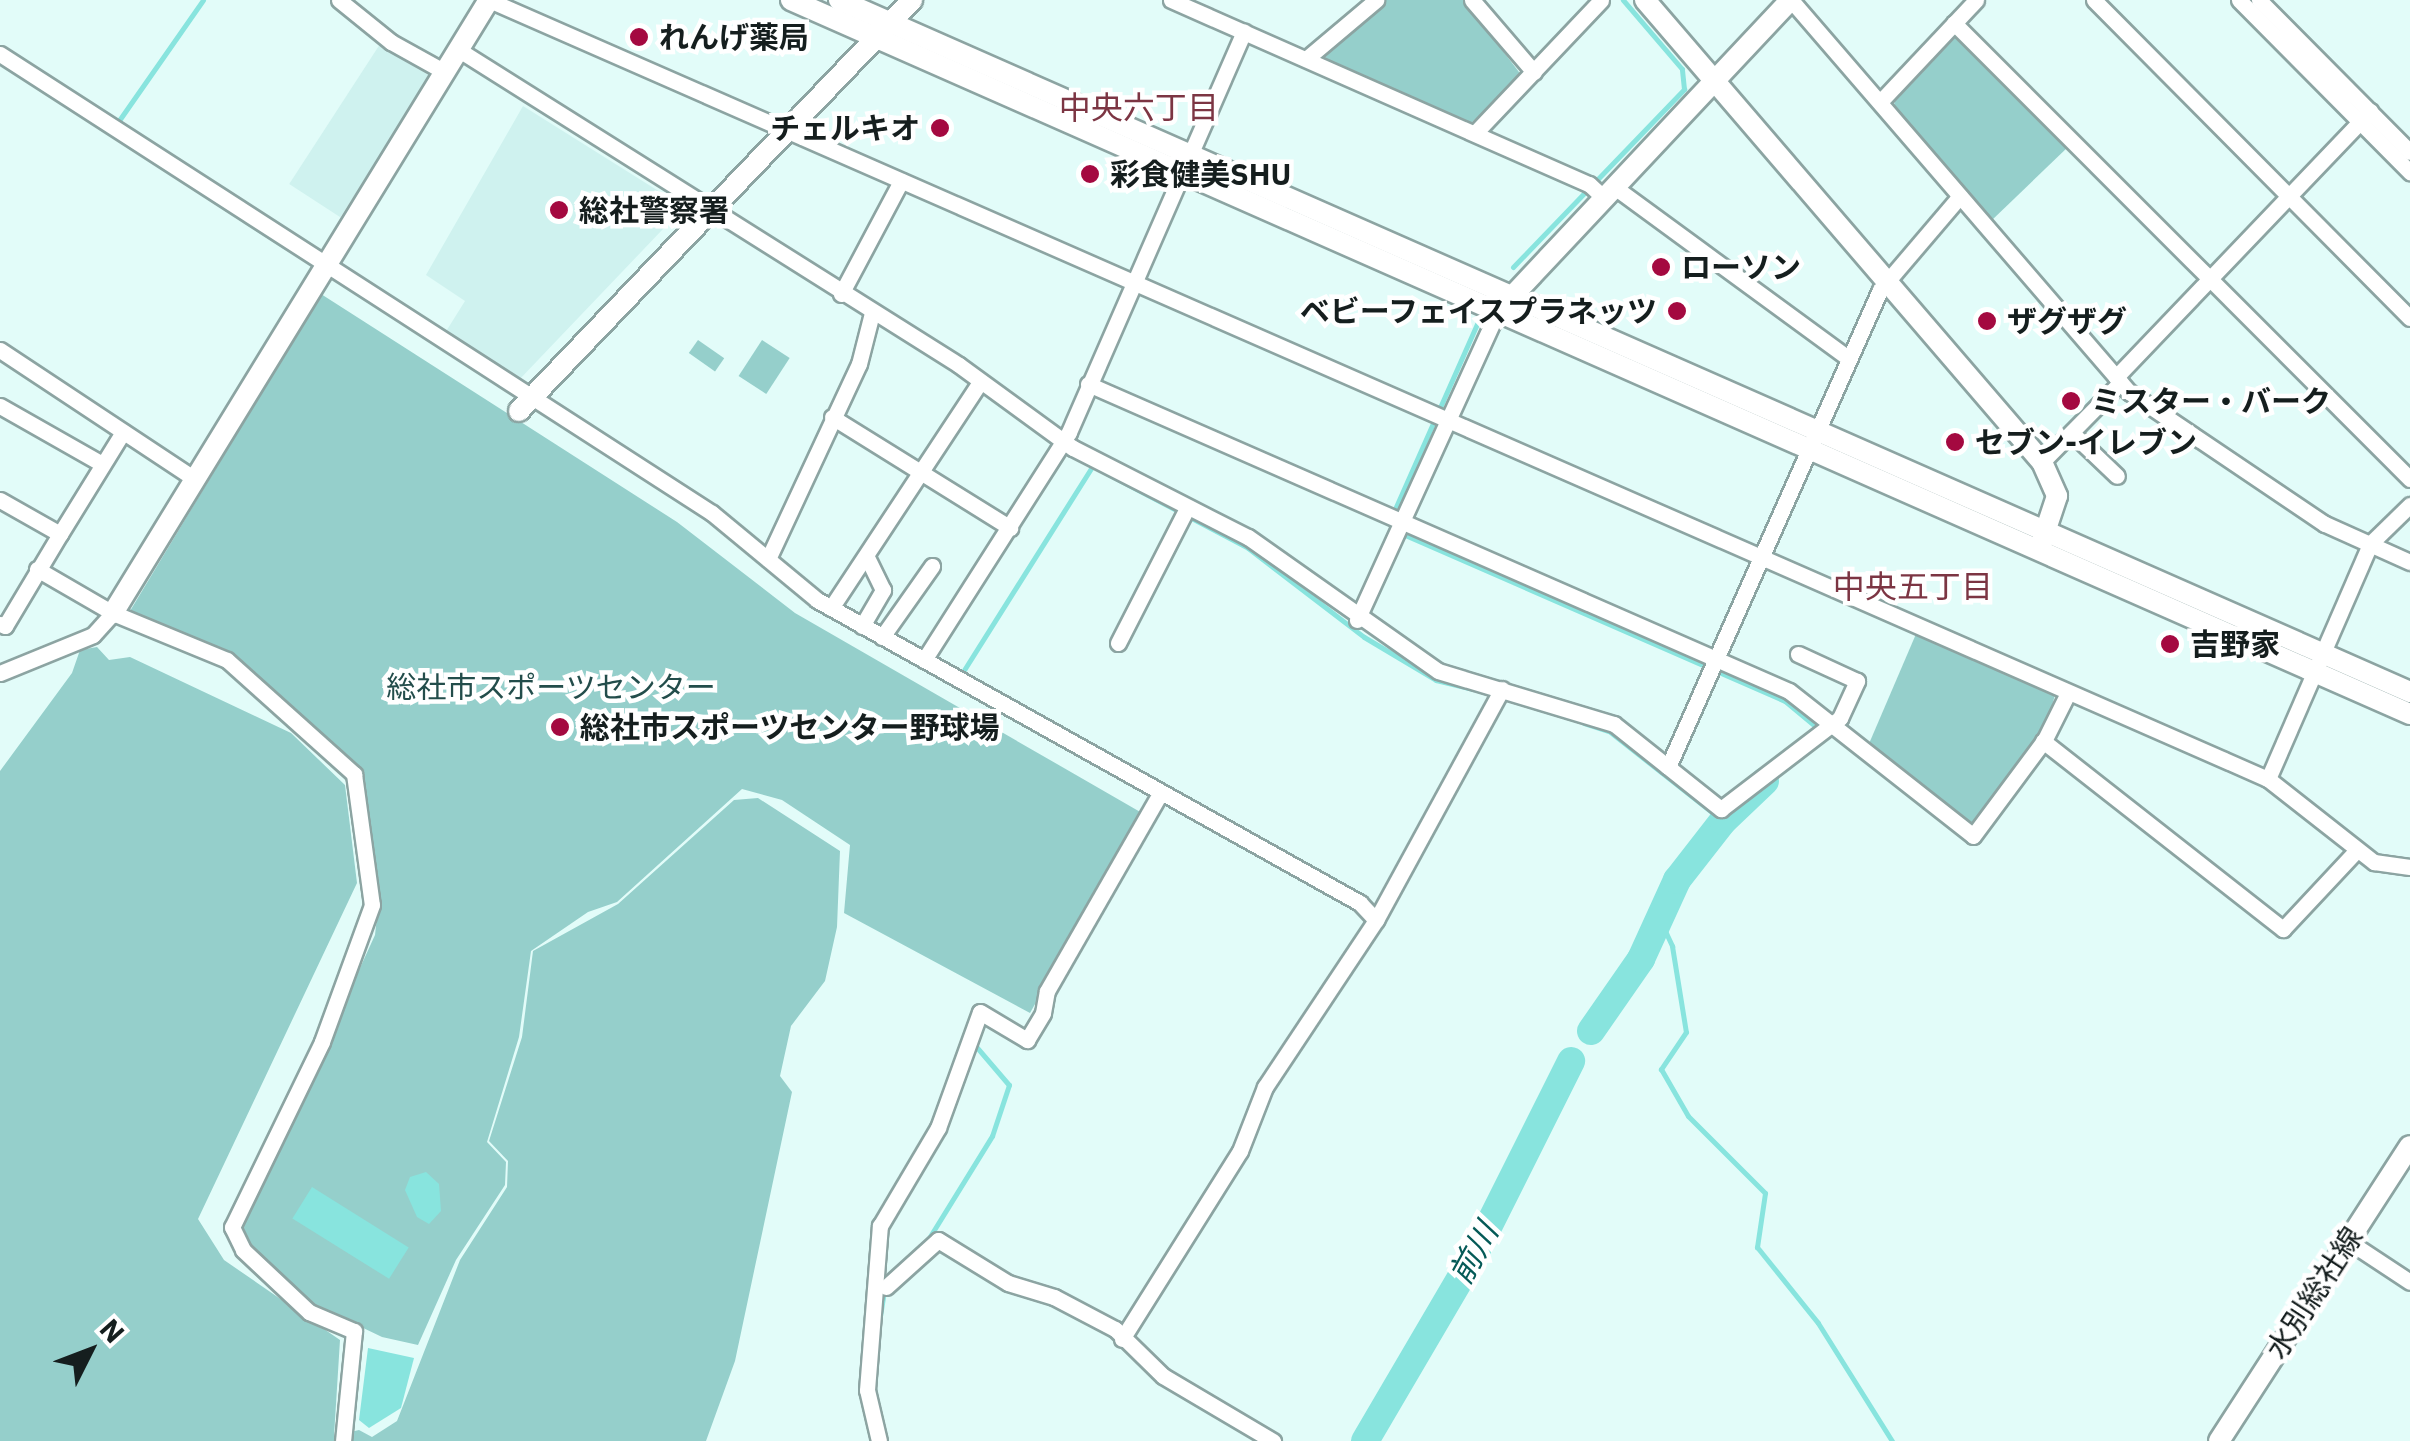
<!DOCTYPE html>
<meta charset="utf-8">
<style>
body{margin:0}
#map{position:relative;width:2410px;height:1441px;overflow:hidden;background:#e2fcf9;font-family:"IBM Plex Sans","Noto Sans JP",sans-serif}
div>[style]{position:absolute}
.built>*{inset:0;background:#cff2ef;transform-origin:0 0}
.green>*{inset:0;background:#95cfcb;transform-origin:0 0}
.water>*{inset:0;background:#88e4de;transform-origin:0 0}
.stream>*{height:5px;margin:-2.5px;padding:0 2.5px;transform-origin:2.5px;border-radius:2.5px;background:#88e4de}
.river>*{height:28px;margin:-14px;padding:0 14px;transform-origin:14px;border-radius:14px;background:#88e4de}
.roads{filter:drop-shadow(2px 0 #8ca4a2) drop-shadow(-2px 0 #8ca4a2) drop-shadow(0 2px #8ca4a2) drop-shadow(0 -2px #8ca4a2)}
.street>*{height:15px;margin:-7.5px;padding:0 7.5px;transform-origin:7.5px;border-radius:7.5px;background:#fff}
.secondary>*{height:20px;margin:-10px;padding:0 10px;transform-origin:10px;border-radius:10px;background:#fff}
.dots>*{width:28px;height:28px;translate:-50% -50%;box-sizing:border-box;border:5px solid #fff;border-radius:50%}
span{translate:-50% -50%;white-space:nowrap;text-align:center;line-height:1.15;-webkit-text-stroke:9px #fff;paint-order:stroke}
.poi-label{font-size:30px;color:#151e1e;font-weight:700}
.left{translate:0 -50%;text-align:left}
.right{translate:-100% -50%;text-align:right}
.park-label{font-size:30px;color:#234d4b}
.street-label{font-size:30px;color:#151e1e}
.neighbourhood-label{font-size:32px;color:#7c3543}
.water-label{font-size:32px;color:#055a57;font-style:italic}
.north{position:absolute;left:40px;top:1301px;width:100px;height:100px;-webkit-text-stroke:8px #fff;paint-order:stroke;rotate:48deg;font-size:28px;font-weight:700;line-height:40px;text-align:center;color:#151e1e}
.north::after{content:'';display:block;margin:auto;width:35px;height:45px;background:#151e1e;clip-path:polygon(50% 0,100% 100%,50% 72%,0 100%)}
</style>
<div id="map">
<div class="built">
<i style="left:384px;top:38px;width:61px;height:174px;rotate:33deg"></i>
<i style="clip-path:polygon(523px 106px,684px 207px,518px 381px,445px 333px,465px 301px,426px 275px)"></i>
</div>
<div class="green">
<i style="clip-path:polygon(1380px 0,1464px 0,1522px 76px,1469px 125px,1320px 58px)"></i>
<i style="clip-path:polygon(1958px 35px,2069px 146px,1991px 221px,1894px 109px,1895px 94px)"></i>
<i style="clip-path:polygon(321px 294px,677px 522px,795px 613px,1142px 813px,1030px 1013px,844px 913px,850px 845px,782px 800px,742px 789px,617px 902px,588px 912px,531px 951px,519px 1037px,487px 1142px,506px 1162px,505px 1185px,456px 1260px,418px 1345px,382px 1337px,309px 1302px,249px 1243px,242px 1227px,375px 935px,380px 890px,362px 773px,234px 654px,130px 611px)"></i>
<i style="left:698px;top:340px;width:32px;height:16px;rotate:35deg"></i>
<i style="left:762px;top:340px;width:33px;height:43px;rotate:33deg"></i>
<i style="clip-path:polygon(1916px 634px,2055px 695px,2048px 720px,1977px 825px,1968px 827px,1868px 746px)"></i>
<i style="clip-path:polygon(97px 647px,109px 660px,130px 657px,291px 733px,345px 785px,357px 883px,198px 1219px,224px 1260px,340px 1340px,334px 1436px,359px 1430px,372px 1437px,397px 1421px,460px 1260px,507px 1187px,508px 1161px,489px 1141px,522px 1037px,533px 951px,618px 904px,734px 800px,758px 798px,840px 851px,837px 927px,825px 981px,791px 1026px,780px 1076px,792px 1092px,735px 1361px,706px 1441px,0 1441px,0 771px,72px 673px,80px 650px)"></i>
</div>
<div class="water">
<i style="clip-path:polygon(426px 1172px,439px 1184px,441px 1211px,429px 1224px,417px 1217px,405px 1190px,410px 1177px)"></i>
<i style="left:312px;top:1187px;width:114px;height:37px;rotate:32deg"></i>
<i style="clip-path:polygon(368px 1348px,414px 1358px,401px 1408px,369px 1428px,359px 1420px)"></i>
</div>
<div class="stream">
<i style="left:120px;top:119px;width:145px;rotate:-55.1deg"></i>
<i style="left:130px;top:146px;width:184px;rotate:33deg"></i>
<i style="left:1513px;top:267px;width:247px;rotate:-46.1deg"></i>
<i style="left:1684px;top:89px;width:20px;rotate:-96deg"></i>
<i style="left:1682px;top:69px;width:91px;rotate:-130.5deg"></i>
<i style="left:1106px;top:473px;width:161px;rotate:27.8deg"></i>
<i style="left:1248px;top:548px;width:146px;rotate:37.5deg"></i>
<i style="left:1364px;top:637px;width:84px;rotate:30.8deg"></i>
<i style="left:1436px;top:680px;width:38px;rotate:14deg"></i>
<i style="left:1395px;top:509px;width:205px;rotate:-66.1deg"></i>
<i style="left:1405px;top:535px;width:415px;rotate:23.6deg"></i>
<i style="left:1785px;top:701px;width:47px;rotate:39.8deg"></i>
<i style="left:964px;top:670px;width:242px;rotate:-57.8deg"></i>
<i style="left:1584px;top:723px;width:26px;rotate:18deg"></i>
<i style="left:1609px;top:731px;width:145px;rotate:38.3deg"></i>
<i style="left:1660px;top:920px;width:29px;rotate:65deg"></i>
<i style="left:1672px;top:946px;width:87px;rotate:80.8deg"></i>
<i style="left:1686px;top:1032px;width:45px;rotate:124deg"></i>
<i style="left:1661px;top:1069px;width:54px;rotate:60.1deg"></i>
<i style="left:1688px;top:1116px;width:109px;rotate:45deg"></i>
<i style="left:1765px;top:1193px;width:55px;rotate:98.4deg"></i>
<i style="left:1757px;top:1247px;width:97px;rotate:51.2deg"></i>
<i style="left:1818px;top:1323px;width:139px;rotate:57.9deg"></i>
<i style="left:929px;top:1238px;width:120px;rotate:-58.3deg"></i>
<i style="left:992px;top:1136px;width:54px;rotate:-71.6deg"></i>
<i style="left:1009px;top:1085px;width:55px;rotate:-130.6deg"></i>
<i style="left:880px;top:1316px;width:24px;rotate:-81deg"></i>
</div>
<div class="river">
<i style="left:1591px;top:1031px;width:88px;rotate:-55.2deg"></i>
<i style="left:1641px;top:959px;width:87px;rotate:-65.5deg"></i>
<i style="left:1677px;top:880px;width:75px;rotate:-52.1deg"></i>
<i style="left:1723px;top:821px;width:58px;rotate:-43.6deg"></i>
<i style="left:1365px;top:1441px;width:216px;rotate:-59.6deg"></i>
<i style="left:1474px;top:1255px;width:217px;rotate:-63.4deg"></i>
</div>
<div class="roads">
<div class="street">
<i style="left:339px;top:0;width:67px;rotate:38.9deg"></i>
<i style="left:391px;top:42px;width:62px;rotate:29.1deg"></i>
<i style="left:489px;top:0;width:1942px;rotate:23.65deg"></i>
<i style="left:2268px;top:779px;width:256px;rotate:-66.5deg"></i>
<i style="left:2370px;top:544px;width:56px;rotate:-44.3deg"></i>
<i style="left:1171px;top:0;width:457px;rotate:23.8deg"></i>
<i style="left:1589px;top:184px;width:19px;rotate:43deg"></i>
<i style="left:1472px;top:0;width:95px;rotate:49.3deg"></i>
<i style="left:1791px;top:0;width:518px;rotate:49.23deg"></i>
<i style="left:2129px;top:392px;width:236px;rotate:34deg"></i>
<i style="left:2325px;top:524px;width:93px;rotate:24.1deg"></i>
<i style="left:2094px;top:0;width:448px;rotate:45.2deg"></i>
<i style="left:2239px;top:0;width:243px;rotate:45.2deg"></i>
<i style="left:2259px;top:0;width:214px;rotate:45.2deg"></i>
<i style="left:1954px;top:23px;width:645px;rotate:45deg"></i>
<i style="left:459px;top:50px;width:591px;rotate:32.21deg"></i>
<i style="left:959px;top:365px;width:141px;rotate:36.1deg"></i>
<i style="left:1073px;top:448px;width:196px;rotate:27deg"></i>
<i style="left:1248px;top:537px;width:232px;rotate:35.2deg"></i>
<i style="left:1438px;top:671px;width:184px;rotate:16.8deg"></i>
<i style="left:1614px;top:724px;width:137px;rotate:38.5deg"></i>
<i style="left:1721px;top:809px;width:150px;rotate:-37.4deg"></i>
<i style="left:1840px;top:718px;width:41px;rotate:-65.3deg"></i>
<i style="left:1857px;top:681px;width:65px;rotate:-155.4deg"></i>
<i style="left:0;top:54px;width:847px;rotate:32.81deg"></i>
<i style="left:712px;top:513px;width:136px;rotate:39.6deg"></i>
<i style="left:817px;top:600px;width:622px;rotate:29.16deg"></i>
<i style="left:1360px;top:903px;width:23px;rotate:47deg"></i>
<i style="left:1306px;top:59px;width:92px;rotate:-40.1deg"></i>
<i style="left:1880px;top:102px;width:140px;rotate:-46.7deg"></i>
<i style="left:1475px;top:133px;width:183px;rotate:-46.5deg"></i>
<i style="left:1613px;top:186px;width:290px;rotate:36.2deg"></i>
<i style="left:841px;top:294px;width:128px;rotate:-62deg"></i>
<i style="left:0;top:350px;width:230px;rotate:33.5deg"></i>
<i style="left:2116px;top:377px;width:368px;rotate:-46.3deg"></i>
<i style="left:1088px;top:384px;width:765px;rotate:23.65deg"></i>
<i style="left:1789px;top:691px;width:234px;rotate:38.2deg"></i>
<i style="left:1973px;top:836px;width:121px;rotate:-53.4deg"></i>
<i style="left:2045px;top:739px;width:49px;rotate:-63.4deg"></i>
<i style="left:0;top:406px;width:117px;rotate:29.6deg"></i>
<i style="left:832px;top:417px;width:210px;rotate:31.9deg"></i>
<i style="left:2072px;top:433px;width:62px;rotate:43.7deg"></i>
<i style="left:2042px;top:462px;width:112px;rotate:-45.4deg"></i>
<i style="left:0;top:500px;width:69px;rotate:29.5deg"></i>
<i style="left:60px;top:534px;width:107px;rotate:120.9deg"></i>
<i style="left:5px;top:626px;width:5px;rotate:-158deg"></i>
<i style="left:60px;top:534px;width:120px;rotate:-58.3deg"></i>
<i style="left:768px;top:559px;width:215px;rotate:-65deg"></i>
<i style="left:859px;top:364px;width:53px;rotate:-75.7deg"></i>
<i style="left:37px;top:569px;width:88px;rotate:30.1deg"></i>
<i style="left:831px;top:608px;width:271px;rotate:-56.6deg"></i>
<i style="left:1357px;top:620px;width:340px;rotate:-65.5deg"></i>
<i style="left:862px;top:626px;width:42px;rotate:-59.7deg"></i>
<i style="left:883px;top:590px;width:37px;rotate:-116deg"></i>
<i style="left:882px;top:637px;width:87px;rotate:-54.8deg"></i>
<i style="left:1118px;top:643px;width:152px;rotate:-62.9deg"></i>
<i style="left:924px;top:660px;width:270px;rotate:-57.5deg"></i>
<i style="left:1069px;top:432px;width:437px;rotate:-66.4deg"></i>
<i style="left:0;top:673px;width:100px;rotate:-22.2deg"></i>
<i style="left:93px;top:635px;width:30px;rotate:-48deg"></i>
<i style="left:113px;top:613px;width:123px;rotate:22.4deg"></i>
<i style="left:227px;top:660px;width:171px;rotate:41.9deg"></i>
<i style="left:354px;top:774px;width:132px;rotate:82.2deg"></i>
<i style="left:372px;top:905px;width:146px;rotate:110.1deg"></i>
<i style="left:322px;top:1042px;width:206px;rotate:115.9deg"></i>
<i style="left:232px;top:1227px;width:25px;rotate:64deg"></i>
<i style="left:243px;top:1250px;width:91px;rotate:43.2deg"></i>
<i style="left:309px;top:1312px;width:49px;rotate:22.9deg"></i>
<i style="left:354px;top:1331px;width:111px;rotate:95.7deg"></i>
<i style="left:2043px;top:741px;width:305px;rotate:38.1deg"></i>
<i style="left:2283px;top:929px;width:107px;rotate:-46.9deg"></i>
<i style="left:1668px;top:767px;width:522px;rotate:-66.04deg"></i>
<i style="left:1880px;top:290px;width:123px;rotate:-49.6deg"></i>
<i style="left:2268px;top:779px;width:135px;rotate:38.1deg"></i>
<i style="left:2374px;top:862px;width:36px;rotate:8deg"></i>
<i style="left:2348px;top:1241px;width:74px;rotate:33.5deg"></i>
<i style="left:886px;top:1287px;width:70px;rotate:-42.1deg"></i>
<i style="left:938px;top:1240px;width:82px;rotate:31.6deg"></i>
<i style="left:1008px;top:1283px;width:48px;rotate:16.9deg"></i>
<i style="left:1054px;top:1297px;width:69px;rotate:27.7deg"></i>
<i style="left:1115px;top:1329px;width:67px;rotate:44.4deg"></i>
<i style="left:1163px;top:1376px;width:128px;rotate:30.6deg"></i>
<i style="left:1122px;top:1339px;width:222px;rotate:-57.9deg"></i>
<i style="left:1240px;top:1151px;width:69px;rotate:-68.7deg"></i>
<i style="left:1265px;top:1087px;width:201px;rotate:-56.4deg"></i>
<i style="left:1376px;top:920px;width:263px;rotate:-61.4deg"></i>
<i style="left:879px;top:1441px;width:52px;rotate:-103.2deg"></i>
<i style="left:867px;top:1390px;width:165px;rotate:-85.5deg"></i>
<i style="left:880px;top:1226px;width:114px;rotate:-59.4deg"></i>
<i style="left:938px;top:1128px;width:123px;rotate:-70.1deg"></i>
<i style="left:980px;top:1012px;width:55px;rotate:30.8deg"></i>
<i style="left:1027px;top:1040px;width:31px;rotate:-59deg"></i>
<i style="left:1043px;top:1013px;width:22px;rotate:-80deg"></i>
<i style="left:1047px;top:991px;width:229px;rotate:-60.2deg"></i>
</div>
<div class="secondary">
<i style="left:791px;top:0;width:1769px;rotate:23.8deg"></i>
<i style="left:839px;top:0;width:1717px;rotate:23.77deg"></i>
<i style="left:1645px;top:0;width:609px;rotate:49.33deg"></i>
<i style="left:2042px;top:462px;width:37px;rotate:66deg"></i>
<i style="left:2057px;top:496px;width:51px;rotate:108.4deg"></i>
<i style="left:1504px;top:305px;width:418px;rotate:-46.8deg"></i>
<i style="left:519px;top:411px;width:569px;rotate:-46.28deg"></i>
<i style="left:113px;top:613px;width:719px;rotate:-58.48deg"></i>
<i style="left:2219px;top:1441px;width:351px;rotate:-57.1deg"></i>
</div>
</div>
<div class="dots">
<i style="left:639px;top:37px;background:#a40940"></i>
<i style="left:940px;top:128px;background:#a40940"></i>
<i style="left:1090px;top:174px;background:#a40940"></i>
<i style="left:559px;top:210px;background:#a40940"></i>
<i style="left:1661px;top:267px;background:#a40940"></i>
<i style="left:1677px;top:311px;background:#a40940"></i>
<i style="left:1987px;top:321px;background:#a40940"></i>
<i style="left:2071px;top:401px;background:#a40940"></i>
<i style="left:1955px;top:442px;background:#a40940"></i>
<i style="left:2170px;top:644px;background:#a40940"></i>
<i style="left:560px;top:727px;background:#a40940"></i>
</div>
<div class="poi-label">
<span class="left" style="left:659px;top:37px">れんげ薬局</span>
<span class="right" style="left:920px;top:128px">チェルキオ</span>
<span class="left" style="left:1110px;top:174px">彩食健美SHU</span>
<span class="left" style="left:579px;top:210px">総社警察署</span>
<span class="left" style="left:1681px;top:267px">ローソン</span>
<span class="right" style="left:1657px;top:311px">ベビーフェイスプラネッツ</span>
<span class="left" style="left:2007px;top:321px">ザグザグ</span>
<span class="left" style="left:2091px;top:401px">ミスター・バーク</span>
<span class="left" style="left:1975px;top:442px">セブン-イレブン</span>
<span class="left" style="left:2190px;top:644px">吉野家</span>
<span class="left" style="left:580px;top:727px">総社市スポーツセンター野球場</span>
</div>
<div class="park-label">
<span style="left:551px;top:687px">総社市スポーツセンター</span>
</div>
<div class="street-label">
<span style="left:2314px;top:1293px;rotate:-57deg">水別総社線</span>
</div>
<div class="neighbourhood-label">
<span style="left:1139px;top:107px">中央六丁目</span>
<span style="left:1913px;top:586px">中央五丁目</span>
</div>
<div class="water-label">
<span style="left:1473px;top:1253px;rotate:-61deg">前川</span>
</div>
<div class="north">N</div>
</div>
